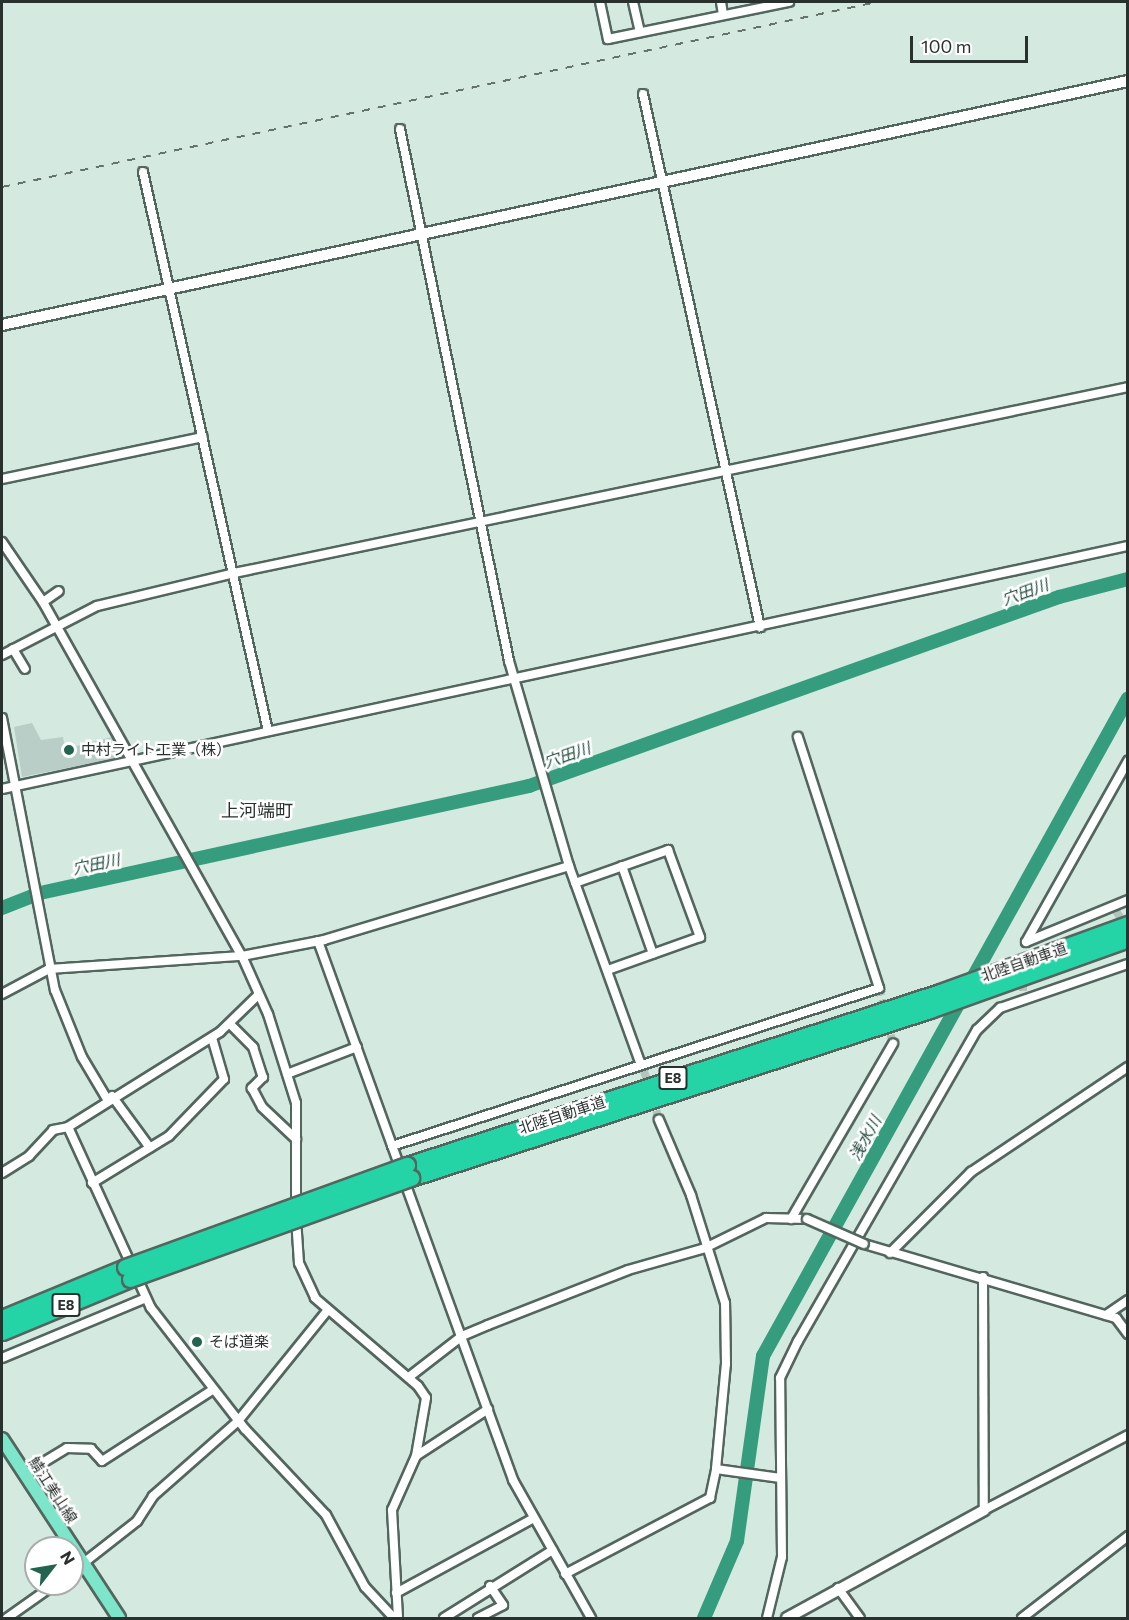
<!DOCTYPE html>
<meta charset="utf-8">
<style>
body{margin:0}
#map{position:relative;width:1129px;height:1620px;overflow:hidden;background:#d4e9e0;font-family:Commissioner,"Noto Sans JP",sans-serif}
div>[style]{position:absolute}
.river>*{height:14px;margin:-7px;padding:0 7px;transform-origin:7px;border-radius:7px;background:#359c7d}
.building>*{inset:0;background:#b9cec6}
.street-tunnel>*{height:8px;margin-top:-4px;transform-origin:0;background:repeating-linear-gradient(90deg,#b2c4bc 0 8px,transparent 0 12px)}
.roads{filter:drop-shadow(2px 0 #53665e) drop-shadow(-2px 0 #53665e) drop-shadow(0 2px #53665e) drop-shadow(0 -2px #53665e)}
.street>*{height:8px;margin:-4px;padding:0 4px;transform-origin:4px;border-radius:4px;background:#fff}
.secondary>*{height:10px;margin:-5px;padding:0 5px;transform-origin:5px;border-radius:5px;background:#fff}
.primary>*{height:12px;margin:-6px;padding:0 6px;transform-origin:6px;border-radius:6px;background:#7ce5ca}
.highway>*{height:15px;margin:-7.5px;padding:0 7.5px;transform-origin:7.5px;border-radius:7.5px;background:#24d3a6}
.rail>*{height:2px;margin-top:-1px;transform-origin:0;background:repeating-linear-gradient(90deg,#66736d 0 8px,transparent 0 16px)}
.bridges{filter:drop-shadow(2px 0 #53665e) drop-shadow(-2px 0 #53665e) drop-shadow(0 2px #53665e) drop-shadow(0 -2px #53665e)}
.street-bridge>*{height:8px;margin:-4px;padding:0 4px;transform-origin:4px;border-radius:4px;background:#fff}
.highway-bridge>*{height:15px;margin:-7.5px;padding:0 7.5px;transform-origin:7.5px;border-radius:7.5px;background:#24d3a6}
.dots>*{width:16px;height:16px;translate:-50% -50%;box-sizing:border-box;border:3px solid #fff;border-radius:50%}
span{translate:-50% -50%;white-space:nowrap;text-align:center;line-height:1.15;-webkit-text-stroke:5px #fff;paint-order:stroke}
.shield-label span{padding:2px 4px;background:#fff;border:2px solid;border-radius:4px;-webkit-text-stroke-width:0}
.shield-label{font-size:14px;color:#29312e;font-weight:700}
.poi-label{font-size:15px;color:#29312e}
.left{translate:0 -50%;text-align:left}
.street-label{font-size:15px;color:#29312e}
.water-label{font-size:16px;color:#244f41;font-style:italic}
.quarter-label{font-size:18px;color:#29312e}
.frame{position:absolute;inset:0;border:3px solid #29312e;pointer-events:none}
.north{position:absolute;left:24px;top:1536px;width:60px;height:60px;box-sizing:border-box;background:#fff;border:2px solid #a9adab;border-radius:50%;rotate:59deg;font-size:16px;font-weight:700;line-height:24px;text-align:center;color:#29312e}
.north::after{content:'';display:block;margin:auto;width:21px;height:27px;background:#24634f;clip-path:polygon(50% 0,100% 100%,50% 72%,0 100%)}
.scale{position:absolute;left:910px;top:36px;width:118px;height:27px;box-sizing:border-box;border:3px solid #29312e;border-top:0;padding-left:8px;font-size:18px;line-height:21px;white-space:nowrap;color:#29312e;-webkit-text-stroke:4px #fff;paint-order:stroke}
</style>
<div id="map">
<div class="river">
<i style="left:2px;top:908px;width:41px;rotate:-21.5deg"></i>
<i style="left:40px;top:893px;width:501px;rotate:-12.34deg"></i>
<i style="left:529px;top:786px;width:563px;rotate:-19.63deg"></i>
<i style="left:1059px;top:597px;width:71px;rotate:-14.6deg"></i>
<i style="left:704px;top:1618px;width:84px;rotate:-66.8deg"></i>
<i style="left:737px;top:1541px;width:187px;rotate:-82deg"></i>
<i style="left:763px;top:1356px;width:752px;rotate:-60.98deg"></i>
</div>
<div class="building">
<i style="clip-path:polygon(32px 723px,41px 740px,63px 737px,65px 749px,112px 737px,117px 758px,22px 777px,14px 727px)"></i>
</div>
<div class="street-tunnel">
<i style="left:1116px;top:911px;width:17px;rotate:57deg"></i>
<i style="left:879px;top:988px;width:24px;rotate:75deg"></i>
<i style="left:1022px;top:1003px;width:27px;rotate:-86deg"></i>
<i style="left:888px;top:1023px;width:22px;rotate:77deg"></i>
<i style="left:640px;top:1059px;width:29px;rotate:72deg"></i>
<i style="left:653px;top:1099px;width:22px;rotate:74deg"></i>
</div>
<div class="roads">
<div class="street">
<i style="left:600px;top:2px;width:38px;rotate:78deg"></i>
<i style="left:608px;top:39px;width:185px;rotate:-11.6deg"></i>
<i style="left:633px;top:2px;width:31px;rotate:77deg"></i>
<i style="left:721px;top:2px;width:13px;rotate:81deg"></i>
<i style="left:643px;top:94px;width:546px;rotate:77.62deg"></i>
<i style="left:400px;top:129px;width:543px;rotate:78.42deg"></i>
<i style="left:509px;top:661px;width:214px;rotate:73.7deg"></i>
<i style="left:569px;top:866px;width:208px;rotate:70.1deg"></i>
<i style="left:143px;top:172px;width:573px;rotate:77.4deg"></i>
<i style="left:2px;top:479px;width:205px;rotate:-11.8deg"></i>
<i style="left:2px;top:542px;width:73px;rotate:55.7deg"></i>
<i style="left:43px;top:602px;width:406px;rotate:60.7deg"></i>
<i style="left:242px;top:956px;width:64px;rotate:65.9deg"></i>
<i style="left:268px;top:1014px;width:93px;rotate:72.5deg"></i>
<i style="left:296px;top:1103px;width:103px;rotate:90deg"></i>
<i style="left:43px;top:602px;width:19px;rotate:-35deg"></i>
<i style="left:13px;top:649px;width:23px;rotate:59deg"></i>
<i style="left:2px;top:655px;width:107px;rotate:-27.3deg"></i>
<i style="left:97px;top:606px;width:141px;rotate:-13.5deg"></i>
<i style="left:234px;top:573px;width:913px;rotate:-11.75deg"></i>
<i style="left:2px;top:718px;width:277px;rotate:79deg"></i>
<i style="left:55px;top:990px;width:72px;rotate:68.1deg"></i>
<i style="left:82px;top:1057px;width:49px;rotate:59.2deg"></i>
<i style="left:2px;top:789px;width:1152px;rotate:-12.18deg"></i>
<i style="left:622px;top:866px;width:93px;rotate:70.6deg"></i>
<i style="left:575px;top:883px;width:99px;rotate:-19.5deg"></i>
<i style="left:668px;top:850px;width:93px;rotate:69.8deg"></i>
<i style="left:700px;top:937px;width:98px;rotate:160.3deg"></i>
<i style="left:318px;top:941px;width:241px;rotate:70.1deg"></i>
<i style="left:1026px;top:942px;width:208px;rotate:-60.6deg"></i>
<i style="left:1026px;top:942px;width:110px;rotate:-22.4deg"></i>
<i style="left:2px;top:994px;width:53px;rotate:-28deg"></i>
<i style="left:49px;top:969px;width:193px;rotate:-3.9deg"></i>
<i style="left:242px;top:956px;width:84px;rotate:-11deg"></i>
<i style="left:324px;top:940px;width:256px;rotate:-16.8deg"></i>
<i style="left:230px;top:1024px;width:33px;rotate:45deg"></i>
<i style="left:253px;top:1047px;width:32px;rotate:72deg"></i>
<i style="left:263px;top:1077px;width:16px;rotate:135deg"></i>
<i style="left:252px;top:1088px;width:21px;rotate:62deg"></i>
<i style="left:262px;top:1107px;width:47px;rotate:43.3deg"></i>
<i style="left:287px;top:1074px;width:75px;rotate:-21.1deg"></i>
<i style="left:112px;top:1096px;width:64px;rotate:53.8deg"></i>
<i style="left:68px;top:1127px;width:199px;rotate:65.4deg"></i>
<i style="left:151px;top:1308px;width:153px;rotate:52.2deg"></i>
<i style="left:245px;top:1429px;width:118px;rotate:46.7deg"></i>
<i style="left:326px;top:1515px;width:82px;rotate:61.6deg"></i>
<i style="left:365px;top:1587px;width:42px;rotate:46.9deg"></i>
<i style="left:392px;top:1146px;width:512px;rotate:-17.97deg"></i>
<i style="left:879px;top:988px;width:264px;rotate:-107.9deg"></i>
<i style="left:2px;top:1173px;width:32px;rotate:-32deg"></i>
<i style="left:29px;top:1156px;width:35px;rotate:-47deg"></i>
<i style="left:53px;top:1130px;width:15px;rotate:-11deg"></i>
<i style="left:68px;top:1127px;width:179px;rotate:-32deg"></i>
<i style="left:220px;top:1032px;width:53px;rotate:-44.2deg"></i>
<i style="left:404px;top:1180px;width:319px;rotate:70deg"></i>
<i style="left:513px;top:1480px;width:159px;rotate:60.5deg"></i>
<i style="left:92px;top:1183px;width:90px;rotate:-31.4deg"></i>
<i style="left:169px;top:1136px;width:79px;rotate:-46deg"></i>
<i style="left:224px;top:1079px;width:43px;rotate:-106.3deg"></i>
<i style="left:296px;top:1218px;width:45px;rotate:86.2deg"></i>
<i style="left:299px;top:1263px;width:38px;rotate:65deg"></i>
<i style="left:315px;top:1298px;width:135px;rotate:40.5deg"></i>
<i style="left:418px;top:1386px;width:14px;rotate:56deg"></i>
<i style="left:426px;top:1398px;width:59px;rotate:99.8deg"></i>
<i style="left:416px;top:1456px;width:59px;rotate:114deg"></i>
<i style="left:392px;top:1510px;width:108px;rotate:86.8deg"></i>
<i style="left:791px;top:1219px;width:203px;rotate:-59.8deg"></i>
<i style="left:864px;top:1244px;width:263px;rotate:16.4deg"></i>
<i style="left:1116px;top:1318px;width:20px;rotate:53deg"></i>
<i style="left:890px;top:1253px;width:115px;rotate:-45deg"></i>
<i style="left:971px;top:1172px;width:189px;rotate:-33.8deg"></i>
<i style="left:983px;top:1277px;width:233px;rotate:89.8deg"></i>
<i style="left:984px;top:1510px;width:162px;rotate:-27.5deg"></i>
<i style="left:1106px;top:1315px;width:27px;rotate:-34deg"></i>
<i style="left:2px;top:1358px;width:156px;rotate:-22.6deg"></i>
<i style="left:409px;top:1377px;width:67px;rotate:-37.7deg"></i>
<i style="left:462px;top:1336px;width:28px;rotate:-23deg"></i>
<i style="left:488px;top:1325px;width:150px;rotate:-21.4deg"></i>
<i style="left:628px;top:1270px;width:80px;rotate:-15.9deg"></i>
<i style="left:705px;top:1248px;width:68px;rotate:-26.2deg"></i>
<i style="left:766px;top:1218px;width:41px;rotate:1.4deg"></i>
<i style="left:416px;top:1456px;width:86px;rotate:-33.1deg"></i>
<i style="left:716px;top:1469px;width:65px;rotate:8deg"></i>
<i style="left:24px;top:1474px;width:50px;rotate:-31.2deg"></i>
<i style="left:67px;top:1448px;width:24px;rotate:2deg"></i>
<i style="left:91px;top:1449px;width:16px;rotate:47deg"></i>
<i style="left:102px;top:1461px;width:131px;rotate:-32.8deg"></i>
<i style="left:72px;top:1572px;width:83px;rotate:-38.1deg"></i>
<i style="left:137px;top:1521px;width:30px;rotate:-57deg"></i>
<i style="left:153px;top:1496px;width:113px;rotate:-41.4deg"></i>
<i style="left:238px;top:1421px;width:141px;rotate:-51deg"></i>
<i style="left:565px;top:1574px;width:164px;rotate:-27.7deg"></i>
<i style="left:710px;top:1498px;width:30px;rotate:-78deg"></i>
<i style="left:716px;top:1469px;width:105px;rotate:-84.6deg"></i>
<i style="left:726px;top:1364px;width:61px;rotate:-90.9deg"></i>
<i style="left:725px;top:1303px;width:113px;rotate:-107.5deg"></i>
<i style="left:691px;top:1195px;width:82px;rotate:-113.1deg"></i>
<i style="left:838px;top:1588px;width:37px;rotate:54deg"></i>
<i style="left:396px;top:1593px;width:157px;rotate:-28.5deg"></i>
<i style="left:7px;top:1618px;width:59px;rotate:-35.3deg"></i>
<i style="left:444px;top:1618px;width:128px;rotate:-32deg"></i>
<i style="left:478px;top:1618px;width:28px;rotate:-27deg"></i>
<i style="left:503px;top:1605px;width:23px;rotate:-124deg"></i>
<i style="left:767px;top:1618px;width:63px;rotate:-76.2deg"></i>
<i style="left:782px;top:1557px;width:179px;rotate:-90.6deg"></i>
<i style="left:780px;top:1378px;width:41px;rotate:-64.1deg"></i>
<i style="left:798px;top:1341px;width:359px;rotate:-60.1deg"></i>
<i style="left:977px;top:1030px;width:32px;rotate:-44deg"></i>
<i style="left:1000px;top:1008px;width:135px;rotate:-19deg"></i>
<i style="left:1022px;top:1618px;width:134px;rotate:-37.7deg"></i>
</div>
<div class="secondary">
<i style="left:2px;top:325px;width:1152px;rotate:-12.23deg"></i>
<i style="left:787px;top:1618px;width:225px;rotate:-28.7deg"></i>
</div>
<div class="primary">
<i style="left:2px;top:1439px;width:214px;rotate:56.8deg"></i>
</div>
<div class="highway">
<i style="left:407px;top:1165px;width:560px;rotate:-17.98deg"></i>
<i style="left:940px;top:992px;width:200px;rotate:-19.9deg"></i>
<i style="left:411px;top:1178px;width:546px;rotate:-17.94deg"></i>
<i style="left:930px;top:1010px;width:210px;rotate:-19.7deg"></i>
<i style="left:2px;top:1318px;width:133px;rotate:-22.5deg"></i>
<i style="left:2px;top:1332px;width:139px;rotate:-22.5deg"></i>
</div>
</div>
<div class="rail">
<i style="left:2px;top:187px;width:894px;rotate:-11.94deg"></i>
</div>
<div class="bridges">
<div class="street-bridge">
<i style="left:807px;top:1219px;width:62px;rotate:23.7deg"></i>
</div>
<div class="highway-bridge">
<i style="left:125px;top:1267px;width:300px;rotate:-19.9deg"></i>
<i style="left:130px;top:1279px;width:299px;rotate:-19.8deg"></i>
</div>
</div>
<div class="dots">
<i style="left:69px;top:750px;background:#24634f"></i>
<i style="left:197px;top:1342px;background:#24634f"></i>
</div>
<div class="shield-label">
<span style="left:673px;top:1078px">E8</span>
<span style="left:66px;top:1305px">E8</span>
</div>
<div class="poi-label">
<span class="left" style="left:81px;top:750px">中村ライト工業（株）</span>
<span class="left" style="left:209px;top:1342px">そば道楽</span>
</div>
<div class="street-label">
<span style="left:1024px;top:962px;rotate:-19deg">北陸自動車道</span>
<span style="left:562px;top:1115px;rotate:-18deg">北陸自動車道</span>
<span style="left:53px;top:1490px;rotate:57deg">鯖江美山線</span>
</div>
<div class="water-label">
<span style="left:1025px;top:592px;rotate:-20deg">穴田川</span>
<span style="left:567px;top:755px;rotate:-19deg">穴田川</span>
<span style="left:96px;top:864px;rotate:-12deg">穴田川</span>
<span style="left:865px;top:1138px;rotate:-61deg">浅水川</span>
</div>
<div class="quarter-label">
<span style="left:257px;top:810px">上河端町</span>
</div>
<div class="frame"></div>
<div class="north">N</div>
<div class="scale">100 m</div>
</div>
